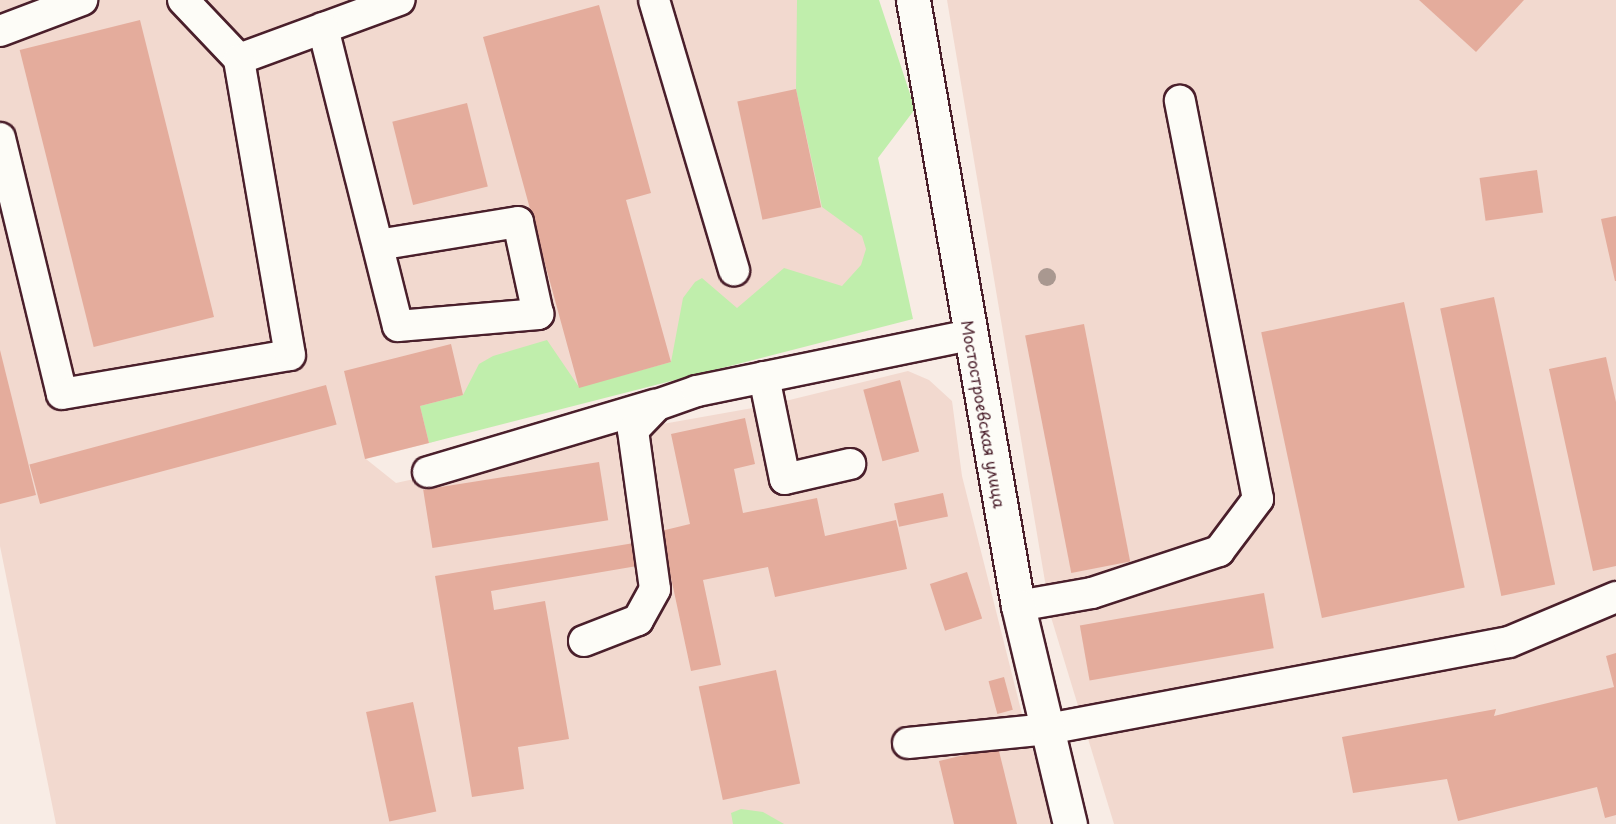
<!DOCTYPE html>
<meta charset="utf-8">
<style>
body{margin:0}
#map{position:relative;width:1616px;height:824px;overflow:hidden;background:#f8ece5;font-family:"Playpen Sans",sans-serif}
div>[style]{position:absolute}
.built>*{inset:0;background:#f2d9cf}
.green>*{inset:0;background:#c0eeac}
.building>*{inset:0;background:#e4ac9c;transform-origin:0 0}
.roads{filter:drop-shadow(2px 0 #4a1f2b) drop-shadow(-2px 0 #4a1f2b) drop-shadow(0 2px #4a1f2b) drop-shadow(0 -2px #4a1f2b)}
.minor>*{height:30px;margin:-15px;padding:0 15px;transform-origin:15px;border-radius:15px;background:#fdfcf7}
.major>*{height:33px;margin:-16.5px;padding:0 16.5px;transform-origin:16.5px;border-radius:16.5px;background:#fdfcf7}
.trees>*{width:18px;height:18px;margin:-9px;border-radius:50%;background:#a99890}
span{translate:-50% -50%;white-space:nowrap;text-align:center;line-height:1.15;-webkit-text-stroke:4.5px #fdfcf7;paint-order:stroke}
.street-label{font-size:16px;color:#4a1f2b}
</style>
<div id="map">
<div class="built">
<i style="clip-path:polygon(0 0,823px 0,890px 304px,429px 443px,366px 459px,396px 483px,657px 425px,769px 405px,908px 371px,929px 380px,952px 401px,962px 476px,1026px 730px,1057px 824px,56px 824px,0 546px)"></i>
<i style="clip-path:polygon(947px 0,1616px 0,1616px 824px,1114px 824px,1051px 617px)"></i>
</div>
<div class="green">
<i style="clip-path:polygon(797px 0,879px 0,915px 109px,878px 158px,913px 319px,429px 443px,420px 406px,463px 395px,479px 364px,493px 356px,547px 340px,579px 387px,671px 362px,683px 298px,695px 282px,702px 278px,737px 308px,784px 268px,842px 286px,861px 265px,866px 249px,862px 236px,822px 207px,796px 89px)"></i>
<i style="clip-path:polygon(741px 809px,763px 812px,784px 824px,733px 824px,731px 813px)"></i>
</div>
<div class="building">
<i style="clip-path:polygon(1419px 0,1524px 0,1476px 52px)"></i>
<i style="clip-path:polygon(599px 5px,651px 193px,626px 200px,671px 362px,579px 388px,483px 37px)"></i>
<i style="left:140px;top:20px;width:306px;height:124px;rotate:76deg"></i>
<i style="left:796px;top:89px;width:121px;height:60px;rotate:78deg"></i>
<i style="left:467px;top:103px;width:86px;height:77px;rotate:76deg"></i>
<i style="left:1537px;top:170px;width:43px;height:58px;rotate:82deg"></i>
<i style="clip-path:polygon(1616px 216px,1616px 281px,1615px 281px,1601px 219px)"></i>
<i style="left:1494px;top:297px;width:294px;height:55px;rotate:78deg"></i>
<i style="left:1404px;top:302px;width:292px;height:146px;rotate:78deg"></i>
<i style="left:1084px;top:324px;width:242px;height:60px;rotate:79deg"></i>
<i style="clip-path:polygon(451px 344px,463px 395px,420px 406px,429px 443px,365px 459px,344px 371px)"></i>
<i style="clip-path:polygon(0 350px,36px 495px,0 504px)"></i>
<i style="clip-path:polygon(1606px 357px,1616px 402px,1616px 566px,1593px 571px,1549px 369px)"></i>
<i style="left:900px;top:380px;width:74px;height:38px;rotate:75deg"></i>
<i style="left:326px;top:385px;width:41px;height:307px;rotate:75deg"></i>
<i style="clip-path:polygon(745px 418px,755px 464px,734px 469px,743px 513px,817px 498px,825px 536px,896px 520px,907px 569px,775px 597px,768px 567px,703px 580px,721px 665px,691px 671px,661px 531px,690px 524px,671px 434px)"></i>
<i style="left:599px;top:462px;width:59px;height:178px;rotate:81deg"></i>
<i style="left:943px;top:493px;width:24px;height:50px;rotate:78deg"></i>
<i style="clip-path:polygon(640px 542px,643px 565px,491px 591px,494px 610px,545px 601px,569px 739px,518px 747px,524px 789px,472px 797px,435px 576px)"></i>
<i style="left:967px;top:572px;width:49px;height:39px;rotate:72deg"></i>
<i style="left:1264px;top:593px;width:56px;height:187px;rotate:80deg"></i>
<i style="clip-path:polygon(1616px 653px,1616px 815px,1605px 818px,1597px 787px,1458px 821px,1447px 779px,1353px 793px,1342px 737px,1496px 709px,1494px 716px,1614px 687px,1606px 656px)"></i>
<i style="left:776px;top:670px;width:116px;height:79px;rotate:78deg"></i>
<i style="left:1004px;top:677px;width:34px;height:16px;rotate:75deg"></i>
<i style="left:413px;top:702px;width:112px;height:48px;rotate:78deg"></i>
<i style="clip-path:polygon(998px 747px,1017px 824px,954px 824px,939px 761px)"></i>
</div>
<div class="roads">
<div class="minor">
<i style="left:183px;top:0;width:81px;rotate:46.5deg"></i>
<i style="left:239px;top:59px;width:171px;rotate:-20.2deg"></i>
<i style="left:654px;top:0;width:282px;rotate:73.5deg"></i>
<i style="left:323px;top:28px;width:307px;rotate:75.9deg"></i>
<i style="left:398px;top:326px;width:141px;rotate:-4.9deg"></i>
<i style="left:538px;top:314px;width:94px;rotate:-102.3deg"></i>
<i style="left:518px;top:222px;width:142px;rotate:170.7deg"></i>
<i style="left:0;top:31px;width:88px;rotate:-20.7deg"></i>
<i style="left:0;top:138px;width:263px;rotate:76.4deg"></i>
<i style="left:62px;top:394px;width:231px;rotate:-9.7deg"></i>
<i style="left:290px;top:355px;width:300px;rotate:-99.8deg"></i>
<i style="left:764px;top:377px;width:104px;rotate:78.4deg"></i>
<i style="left:785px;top:479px;width:67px;rotate:-13deg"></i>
<i style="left:428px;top:472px;width:236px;rotate:-16.5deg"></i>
<i style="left:1018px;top:606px;width:75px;rotate:-10deg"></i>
<i style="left:1092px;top:593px;width:134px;rotate:-18.3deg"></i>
<i style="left:1219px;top:551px;width:65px;rotate:-53.1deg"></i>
<i style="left:1258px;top:499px;width:406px;rotate:-101.1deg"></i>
<i style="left:584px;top:641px;width:58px;rotate:-21.3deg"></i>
<i style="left:638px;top:620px;width:35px;rotate:-61deg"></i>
<i style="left:655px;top:589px;width:161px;rotate:-97.9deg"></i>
<i style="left:633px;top:430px;width:35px;rotate:-46deg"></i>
<i style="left:657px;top:405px;width:42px;rotate:-19.3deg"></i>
<i style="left:697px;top:391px;width:278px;rotate:-11.6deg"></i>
<i style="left:908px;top:743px;width:141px;rotate:-5.7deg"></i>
<i style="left:1048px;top:729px;width:469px;rotate:-10.7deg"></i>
<i style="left:1509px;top:642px;width:116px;rotate:-22.8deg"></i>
</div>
<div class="major">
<i style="left:913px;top:0;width:615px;rotate:80.17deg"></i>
<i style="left:1018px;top:606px;width:224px;rotate:76.6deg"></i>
</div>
</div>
<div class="trees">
<i style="left:1047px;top:277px"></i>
</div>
<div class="street-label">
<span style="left:984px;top:414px;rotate:80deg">Мостостроевская улица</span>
</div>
</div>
